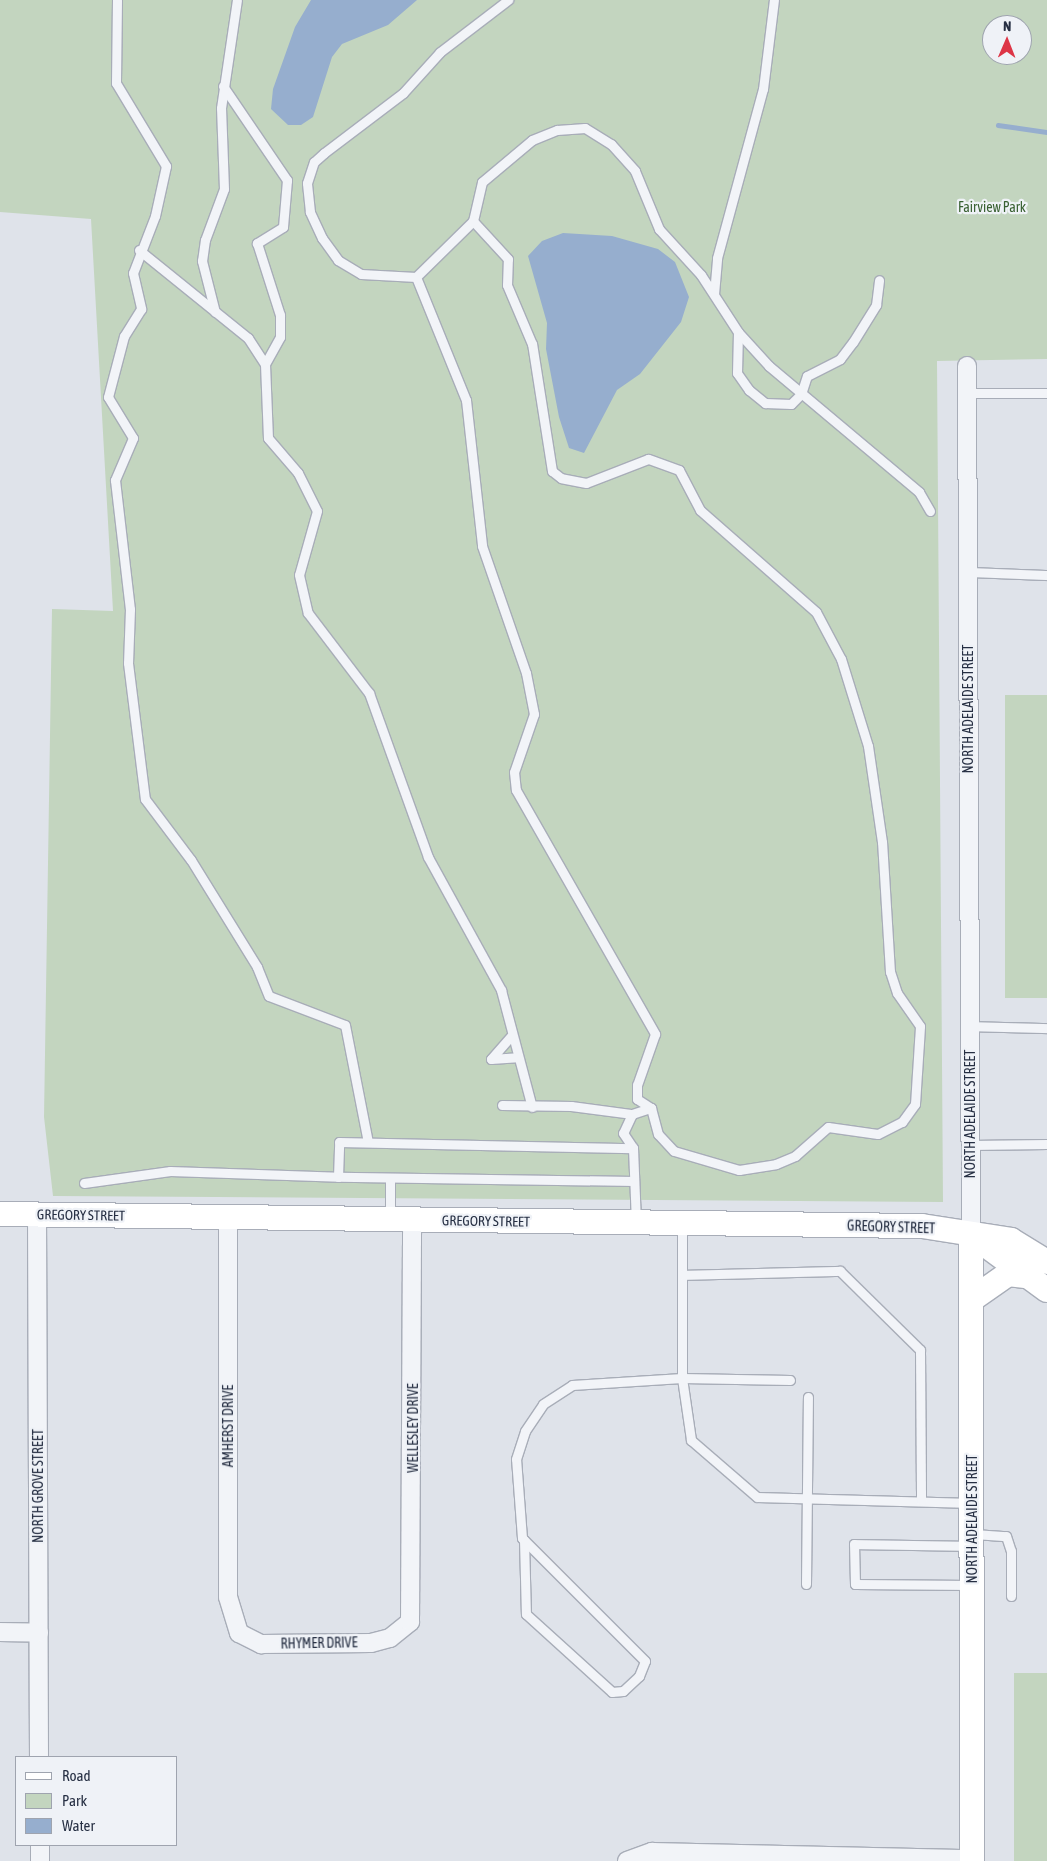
<!DOCTYPE html>
<style>
body{margin:0}
#map{position:relative;width:1047px;height:1861px;overflow:hidden;background:#dfe3ea;font-family:"Asap Condensed",sans-serif}
div>[style]{position:absolute}
.green>*{inset:0;background:#c3d5bf;transform-origin:0 0}
.water>*{inset:0;background:#96aece}
.stream>*{height:4.5px;margin:-2.25px;padding:0 2.25px;transform-origin:2.25px;border-radius:2.25px;background:#96aece}
.roads{filter:drop-shadow(1px 0 #a8adb8) drop-shadow(-1px 0 #a8adb8) drop-shadow(0 1px #a8adb8) drop-shadow(0 -1px #a8adb8)}
.lane>*{height:9px;margin:-4.5px;padding:0 4.5px;transform-origin:4.5px;border-radius:4.5px;background:#f2f4f8}
.street>*{height:18px;margin:-9px;padding:0 9px;transform-origin:9px;border-radius:9px;background:#f2f4f8}
.secondary>*{height:24px;margin:-12px;padding:0 12px;transform-origin:12px;border-radius:12px;background:#fff}
span{translate:-50% -50%;white-space:nowrap;text-align:center;line-height:1.15;-webkit-text-stroke:4.5px #eff2f7;paint-order:stroke}
.park-label{font-size:14px;color:#386031}
.street-label{font-size:14px;color:#262f43}
.legend{position:absolute;left:15px;top:1756px;width:162px;height:90px;box-sizing:border-box;background:#eff2f7;border:1px solid #9fa4af;margin:0;padding:6px 9px;list-style:none;font-size:15px;color:#262f43}
.legend li{display:flex;align-items:center;gap:10px;height:25px}
.legend b{width:25px;border:1px solid #9fa4af}
.north{position:absolute;left:982px;top:15px;width:50px;height:50px;box-sizing:border-box;background:#eff2f7;border:1px solid #9fa4af;border-radius:50%;rotate:1deg;font-size:14px;font-weight:700;line-height:20px;text-align:center;color:#262f43}
.north::after{content:'';display:block;margin:auto;width:18px;height:22px;background:#dd3546;clip-path:polygon(50% 0,100% 100%,50% 72%,0 100%)}
</style>
<div id="map">
<div class="green">
<i style="clip-path:polygon(evenodd,0 0,1047px 0,1047px 359px,937px 361px,943px 1202px,53px 1196px,44px 1117px,52px 609px,113px 611px,91px 219px,0 212px,0 0,992px 25px,1022px 25px,1022px 55px,992px 55px,992px 25px)"></i>
<i style="left:1005px;top:695px;width:42px;height:303px"></i>
<i style="left:1014px;top:1673px;width:33px;height:188px"></i>
</div>
<div class="water">
<i style="clip-path:polygon(311px 0,417px 0,388px 25px,342px 44px,332px 57px,313px 117px,301px 125px,288px 125px,271px 109px,273px 89px,295px 27px)"></i>
<i style="clip-path:polygon(563px 233px,612px 236px,658px 249px,675px 262px,689px 297px,681px 322px,640px 374px,617px 390px,584px 453px,569px 448px,559px 417px,546px 349px,547px 323px,528px 256px,542px 241px)"></i>
</div>
<div class="stream">
<i style="left:998px;top:125px;width:49px;rotate:8.1deg"></i>
</div>
<div class="roads">
<div class="lane">
<i style="left:117px;top:0;width:83px;rotate:90.7deg"></i>
<i style="left:116px;top:83px;width:97px;rotate:58.9deg"></i>
<i style="left:166px;top:166px;width:51px;rotate:102.4deg"></i>
<i style="left:155px;top:216px;width:61px;rotate:111.1deg"></i>
<i style="left:133px;top:273px;width:37px;rotate:77deg"></i>
<i style="left:141px;top:309px;width:32px;rotate:122deg"></i>
<i style="left:124px;top:336px;width:63px;rotate:104.7deg"></i>
<i style="left:108px;top:397px;width:48px;rotate:58.6deg"></i>
<i style="left:133px;top:438px;width:46px;rotate:113.2deg"></i>
<i style="left:115px;top:480px;width:130px;rotate:83.4deg"></i>
<i style="left:130px;top:609px;width:54px;rotate:92.1deg"></i>
<i style="left:128px;top:663px;width:137px;rotate:82.9deg"></i>
<i style="left:145px;top:799px;width:76px;rotate:53deg"></i>
<i style="left:191px;top:860px;width:126px;rotate:58.3deg"></i>
<i style="left:257px;top:967px;width:31px;rotate:68deg"></i>
<i style="left:269px;top:996px;width:81px;rotate:20.9deg"></i>
<i style="left:345px;top:1025px;width:119px;rotate:78.9deg"></i>
<i style="left:223px;top:86px;width:114px;rotate:55.8deg"></i>
<i style="left:287px;top:180px;width:47px;rotate:94.9deg"></i>
<i style="left:283px;top:227px;width:31px;rotate:148deg"></i>
<i style="left:257px;top:243px;width:76px;rotate:72.3deg"></i>
<i style="left:280px;top:315px;width:22px;rotate:90deg"></i>
<i style="left:280px;top:337px;width:31px;rotate:119deg"></i>
<i style="left:473px;top:221px;width:80px;rotate:135.5deg"></i>
<i style="left:416px;top:277px;width:55px;rotate:-176.9deg"></i>
<i style="left:361px;top:274px;width:27px;rotate:-149deg"></i>
<i style="left:338px;top:260px;width:27px;rotate:-126deg"></i>
<i style="left:322px;top:238px;width:29px;rotate:-115deg"></i>
<i style="left:310px;top:212px;width:29px;rotate:-96deg"></i>
<i style="left:307px;top:183px;width:22px;rotate:-72deg"></i>
<i style="left:314px;top:162px;width:13px;rotate:-42deg"></i>
<i style="left:324px;top:153px;width:99px;rotate:-37.2deg"></i>
<i style="left:403px;top:93px;width:55px;rotate:-47.9deg"></i>
<i style="left:440px;top:52px;width:86px;rotate:-37.4deg"></i>
<i style="left:139px;top:250px;width:140px;rotate:38.9deg"></i>
<i style="left:248px;top:338px;width:31px;rotate:57deg"></i>
<i style="left:265px;top:364px;width:74px;rotate:87.7deg"></i>
<i style="left:268px;top:438px;width:46px;rotate:49.4deg"></i>
<i style="left:298px;top:473px;width:42px;rotate:63.4deg"></i>
<i style="left:317px;top:511px;width:66px;rotate:105.7deg"></i>
<i style="left:299px;top:575px;width:39px;rotate:77deg"></i>
<i style="left:308px;top:613px;width:101px;rotate:52.7deg"></i>
<i style="left:369px;top:693px;width:174px;rotate:70.2deg"></i>
<i style="left:428px;top:857px;width:152px;rotate:61.2deg"></i>
<i style="left:501px;top:990px;width:121px;rotate:75.2deg"></i>
<i style="left:416px;top:277px;width:133px;rotate:67.9deg"></i>
<i style="left:466px;top:400px;width:147px;rotate:83.7deg"></i>
<i style="left:482px;top:546px;width:134px;rotate:70.9deg"></i>
<i style="left:526px;top:673px;width:42px;rotate:79deg"></i>
<i style="left:534px;top:714px;width:61px;rotate:109deg"></i>
<i style="left:514px;top:772px;width:18px;rotate:84deg"></i>
<i style="left:516px;top:790px;width:281px;rotate:60.3deg"></i>
<i style="left:655px;top:1034px;width:54px;rotate:109.4deg"></i>
<i style="left:637px;top:1085px;width:14px;rotate:90deg"></i>
<i style="left:637px;top:1099px;width:17px;rotate:33deg"></i>
<i style="left:714px;top:294px;width:36px;rotate:-85deg"></i>
<i style="left:717px;top:258px;width:175px;rotate:-74.8deg"></i>
<i style="left:763px;top:89px;width:90px;rotate:-83deg"></i>
<i style="left:215px;top:312px;width:53px;rotate:-104.3deg"></i>
<i style="left:202px;top:261px;width:21px;rotate:-82deg"></i>
<i style="left:205px;top:240px;width:54px;rotate:-69.6deg"></i>
<i style="left:224px;top:189px;width:81px;rotate:-92.1deg"></i>
<i style="left:221px;top:108px;width:109px;rotate:-81.6deg"></i>
<i style="left:738px;top:332px;width:41px;rotate:91.4deg"></i>
<i style="left:737px;top:373px;width:21px;rotate:55deg"></i>
<i style="left:749px;top:390px;width:21px;rotate:39deg"></i>
<i style="left:765px;top:403px;width:26px;rotate:2deg"></i>
<i style="left:791px;top:404px;width:14px;rotate:-45deg"></i>
<i style="left:801px;top:394px;width:19px;rotate:-72deg"></i>
<i style="left:807px;top:376px;width:37px;rotate:-27deg"></i>
<i style="left:840px;top:359px;width:21px;rotate:-53deg"></i>
<i style="left:853px;top:342px;width:44px;rotate:-58.1deg"></i>
<i style="left:876px;top:305px;width:25px;rotate:-83deg"></i>
<i style="left:967px;top:393px;width:80px"></i>
<i style="left:968px;top:572px;width:79px;rotate:2.2deg"></i>
<i style="left:970px;top:1026px;width:77px;rotate:1.5deg"></i>
<i style="left:491px;top:1059px;width:30px;rotate:-49deg"></i>
<i style="left:491px;top:1059px;width:26px;rotate:-4deg"></i>
<i style="left:502px;top:1105px;width:69px;rotate:0.8deg"></i>
<i style="left:571px;top:1106px;width:62px;rotate:7.5deg"></i>
<i style="left:632px;top:1114px;width:20px;rotate:-18deg"></i>
<i style="left:651px;top:1108px;width:27px;rotate:75deg"></i>
<i style="left:658px;top:1134px;width:23px;rotate:47deg"></i>
<i style="left:674px;top:1151px;width:68px;rotate:16.3deg"></i>
<i style="left:739px;top:1170px;width:37px;rotate:-9deg"></i>
<i style="left:776px;top:1164px;width:21px;rotate:-23deg"></i>
<i style="left:795px;top:1156px;width:44px;rotate:-41.3deg"></i>
<i style="left:828px;top:1127px;width:50px;rotate:8deg"></i>
<i style="left:878px;top:1134px;width:27px;rotate:-27deg"></i>
<i style="left:902px;top:1122px;width:22px;rotate:-54deg"></i>
<i style="left:915px;top:1104px;width:78px;rotate:-86.3deg"></i>
<i style="left:920px;top:1026px;width:40px;rotate:-124.9deg"></i>
<i style="left:897px;top:993px;width:22px;rotate:-108deg"></i>
<i style="left:890px;top:972px;width:130px;rotate:-93.5deg"></i>
<i style="left:882px;top:842px;width:97px;rotate:-98.3deg"></i>
<i style="left:868px;top:746px;width:91px;rotate:-107.2deg"></i>
<i style="left:841px;top:659px;width:53px;rotate:-118deg"></i>
<i style="left:816px;top:612px;width:154px;rotate:-138.7deg"></i>
<i style="left:700px;top:510px;width:45px;rotate:-117.7deg"></i>
<i style="left:679px;top:470px;width:33px;rotate:-160deg"></i>
<i style="left:648px;top:459px;width:66px;rotate:158.8deg"></i>
<i style="left:586px;top:483px;width:25px;rotate:-169deg"></i>
<i style="left:561px;top:478px;width:11px;rotate:-142deg"></i>
<i style="left:552px;top:471px;width:129px;rotate:-98.9deg"></i>
<i style="left:532px;top:344px;width:64px;rotate:-113deg"></i>
<i style="left:507px;top:285px;width:26px;rotate:-88deg"></i>
<i style="left:508px;top:259px;width:52px;rotate:-132.6deg"></i>
<i style="left:473px;top:221px;width:40px;rotate:-77deg"></i>
<i style="left:482px;top:182px;width:65px;rotate:-40deg"></i>
<i style="left:532px;top:140px;width:27px;rotate:-22deg"></i>
<i style="left:557px;top:130px;width:28px;rotate:-4deg"></i>
<i style="left:585px;top:128px;width:31px;rotate:32deg"></i>
<i style="left:611px;top:144px;width:36px;rotate:48deg"></i>
<i style="left:635px;top:171px;width:63px;rotate:67.5deg"></i>
<i style="left:659px;top:229px;width:62px;rotate:47.6deg"></i>
<i style="left:701px;top:275px;width:68px;rotate:57deg"></i>
<i style="left:738px;top:332px;width:46px;rotate:47.6deg"></i>
<i style="left:769px;top:366px;width:196px;rotate:40deg"></i>
<i style="left:919px;top:492px;width:22px;rotate:60deg"></i>
<i style="left:632px;top:1114px;width:21px;rotate:115deg"></i>
<i style="left:623px;top:1133px;width:18px;rotate:56deg"></i>
<i style="left:970px;top:1145px;width:77px;rotate:-0.7deg"></i>
<i style="left:634px;top:1181px;width:296px;rotate:-179.2deg"></i>
<i style="left:338px;top:1177px;width:35px;rotate:-88deg"></i>
<i style="left:339px;top:1142px;width:294px;rotate:1.2deg"></i>
<i style="left:633px;top:1148px;width:74px;rotate:87.7deg"></i>
<i style="left:84px;top:1183px;width:87px;rotate:-7.9deg"></i>
<i style="left:170px;top:1171px;width:168px;rotate:2deg"></i>
<i style="left:390px;top:1219px;width:41px;rotate:-90deg"></i>
<i style="left:682px;top:1223px;width:155px;rotate:90deg"></i>
<i style="left:682px;top:1378px;width:63px;rotate:81.7deg"></i>
<i style="left:691px;top:1440px;width:87px;rotate:40.8deg"></i>
<i style="left:757px;top:1497px;width:215px;rotate:1.6deg"></i>
<i style="left:684px;top:1275px;width:156px;rotate:-1.5deg"></i>
<i style="left:840px;top:1271px;width:112px;rotate:44.6deg"></i>
<i style="left:920px;top:1350px;width:151px;rotate:89.6deg"></i>
<i style="left:974px;top:1534px;width:32px;rotate:4deg"></i>
<i style="left:1006px;top:1536px;width:16px;rotate:72deg"></i>
<i style="left:1011px;top:1551px;width:45px;rotate:90deg"></i>
<i style="left:524px;top:1540px;width:74px;rotate:88.5deg"></i>
<i style="left:526px;top:1614px;width:116px;rotate:42.2deg"></i>
<i style="left:612px;top:1692px;width:11px;rotate:-5deg"></i>
<i style="left:623px;top:1691px;width:22px;rotate:-43deg"></i>
<i style="left:639px;top:1676px;width:16px;rotate:-68deg"></i>
<i style="left:645px;top:1661px;width:174px;rotate:-135deg"></i>
<i style="left:522px;top:1538px;width:79px;rotate:-94.3deg"></i>
<i style="left:516px;top:1459px;width:29px;rotate:-72deg"></i>
<i style="left:525px;top:1431px;width:32px;rotate:-56deg"></i>
<i style="left:543px;top:1404px;width:35px;rotate:-33deg"></i>
<i style="left:572px;top:1385px;width:110px;rotate:-3.6deg"></i>
<i style="left:682px;top:1378px;width:108px;rotate:1.1deg"></i>
<i style="left:806px;top:1584px;width:187px;rotate:-89.4deg"></i>
<i style="left:970px;top:1585px;width:115px;rotate:-179.5deg"></i>
<i style="left:855px;top:1584px;width:40px;rotate:-91.4deg"></i>
<i style="left:854px;top:1544px;width:117px;rotate:1deg"></i>
</div>
<div class="street">
<i style="left:967px;top:366px;width:868px;rotate:89.74deg"></i>
<i style="left:37px;top:1214px;width:543px;rotate:89.79deg"></i>
<i style="left:228px;top:1217px;width:380px;rotate:90deg"></i>
<i style="left:228px;top:1597px;width:38px;rotate:73deg"></i>
<i style="left:239px;top:1633px;width:25px;rotate:27deg"></i>
<i style="left:261px;top:1644px;width:110px;rotate:-0.5deg"></i>
<i style="left:371px;top:1643px;width:20px;rotate:-15deg"></i>
<i style="left:390px;top:1638px;width:26px;rotate:-39deg"></i>
<i style="left:410px;top:1622px;width:402px;rotate:-89.7deg"></i>
<i style="left:0;top:1632px;width:39px;rotate:1deg"></i>
<i style="left:40px;top:1845px;width:16px;rotate:90deg"></i>
<i style="left:627px;top:1861px;width:27px;rotate:-20deg"></i>
<i style="left:652px;top:1852px;width:320px;rotate:1.3deg"></i>
</div>
<div class="secondary">
<i style="left:0;top:1214px;width:922px;rotate:0.75deg"></i>
<i style="left:922px;top:1226px;width:90px;rotate:8.9deg"></i>
<i style="left:1011px;top:1240px;width:42px;rotate:31.4deg"></i>
<i style="left:971px;top:1234px;width:627px;rotate:89.91deg"></i>
<i style="left:972px;top:1235px;width:93px;rotate:36.3deg"></i>
<i style="left:971px;top:1300px;width:45px;rotate:-35.1deg"></i>
<i style="left:1008px;top:1274px;width:24px;rotate:7deg"></i>
</div>
</div>
<div class="park-label">
<span style="left:992px;top:207px">Fairview Park</span>
</div>
<div class="street-label">
<span style="left:968px;top:709px;rotate:-90deg">NORTH ADELAIDE STREET</span>
<span style="left:970px;top:1114px;rotate:-90deg">NORTH ADELAIDE STREET</span>
<span style="left:81px;top:1215px;rotate:1deg">GREGORY STREET</span>
<span style="left:486px;top:1221px;rotate:1deg">GREGORY STREET</span>
<span style="left:891px;top:1227px;rotate:2deg">GREGORY STREET</span>
<span style="left:228px;top:1426px;rotate:-90deg">AMHERST DRIVE</span>
<span style="left:413px;top:1428px;rotate:-90deg">WELLESLEY DRIVE</span>
<span style="left:38px;top:1486px;rotate:-90deg">NORTH GROVE STREET</span>
<span style="left:972px;top:1519px;rotate:-90deg">NORTH ADELAIDE STREET</span>
<span style="left:319px;top:1643px;rotate:-1deg">RHYMER DRIVE</span>
</div>
<ul class="legend">
<li><b style="height:6px;background:#fff"></b>Road</li>
<li><b style="height:14px;background:#c3d5bf"></b>Park</li>
<li><b style="height:14px;background:#96aece"></b>Water</li>
</ul>
<div class="north">N</div>
</div>
